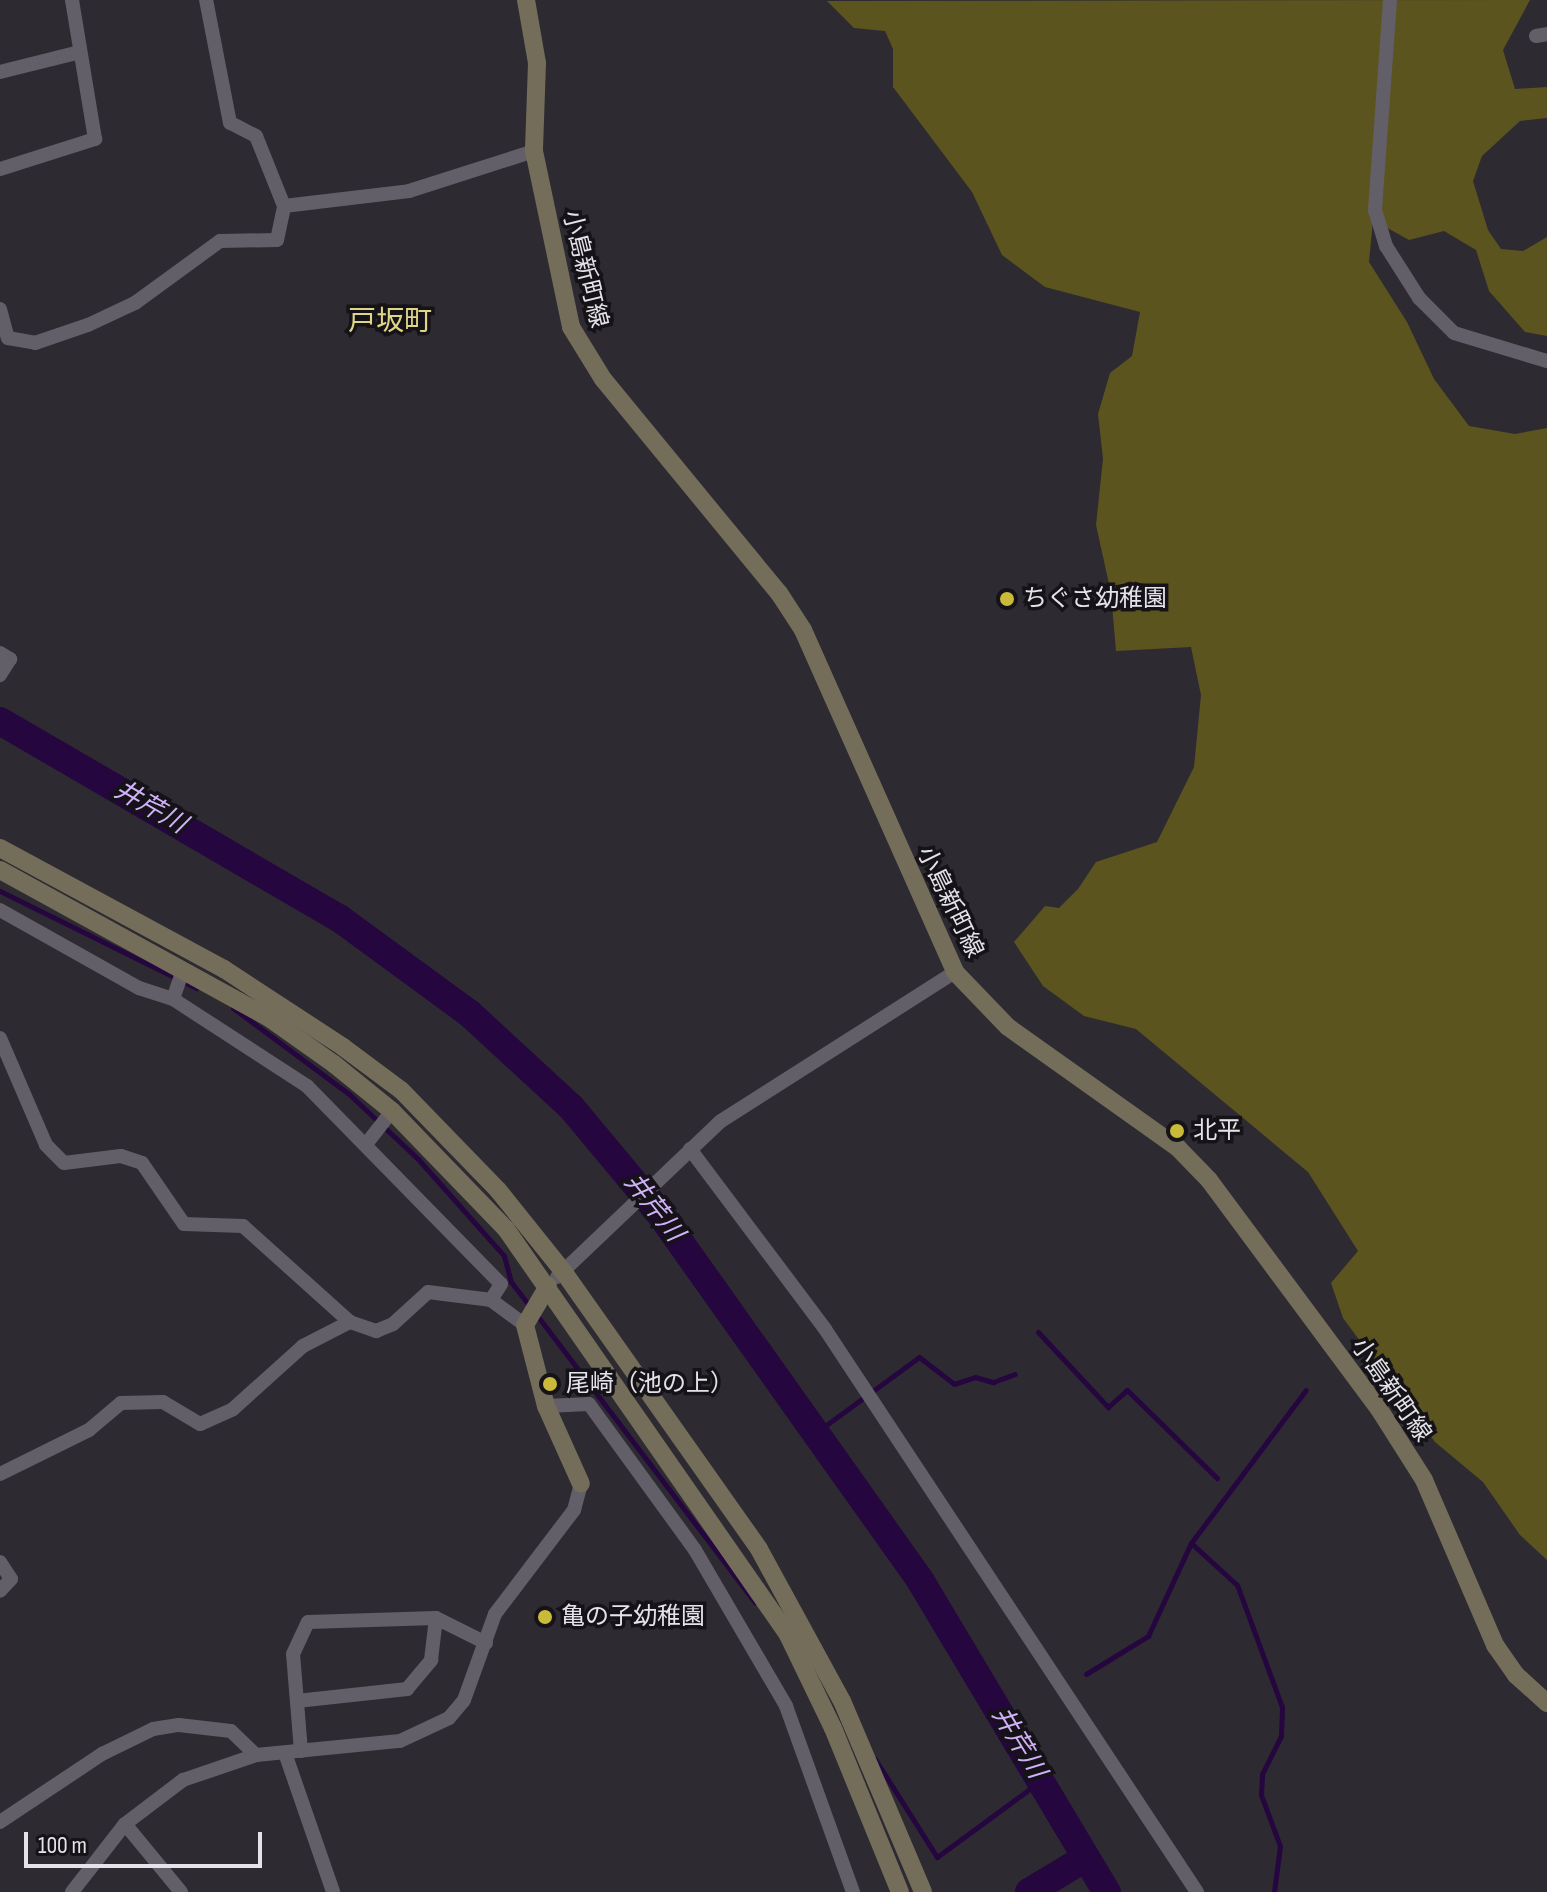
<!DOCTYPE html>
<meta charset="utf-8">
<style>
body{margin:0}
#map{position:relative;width:1547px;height:1892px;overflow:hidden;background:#2d2a32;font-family:"Sofia Sans Condensed","Noto Sans JP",sans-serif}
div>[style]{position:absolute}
.green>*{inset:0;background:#5b541e}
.stream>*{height:5px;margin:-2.5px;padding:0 2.5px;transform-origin:2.5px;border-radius:2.5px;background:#25063f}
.river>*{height:28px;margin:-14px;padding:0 14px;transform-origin:14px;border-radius:14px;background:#25063f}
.street>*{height:14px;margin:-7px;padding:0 7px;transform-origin:7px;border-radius:7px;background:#635f68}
.secondary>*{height:18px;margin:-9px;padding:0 9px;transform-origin:9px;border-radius:9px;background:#736d5a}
.dots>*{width:22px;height:22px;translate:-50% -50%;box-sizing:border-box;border:4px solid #151317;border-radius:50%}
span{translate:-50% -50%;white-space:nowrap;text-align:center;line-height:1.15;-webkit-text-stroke:7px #151317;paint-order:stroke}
.street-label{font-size:24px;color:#e5e3e9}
.poi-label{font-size:24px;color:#e5e3e9}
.left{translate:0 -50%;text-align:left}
.water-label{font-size:26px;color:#d0b1f9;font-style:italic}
.quarter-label{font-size:28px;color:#dfd586}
.scale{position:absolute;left:24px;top:1832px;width:238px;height:36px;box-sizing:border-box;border:4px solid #e5e3e9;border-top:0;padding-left:10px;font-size:24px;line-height:28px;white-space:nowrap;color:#e5e3e9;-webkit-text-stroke:6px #151317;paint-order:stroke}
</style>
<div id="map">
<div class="green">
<i style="clip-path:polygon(1530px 0,1503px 50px,1515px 89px,1547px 87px,1547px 118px,1520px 121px,1482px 156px,1473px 181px,1488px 230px,1501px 249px,1523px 251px,1547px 237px,1547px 336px,1525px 332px,1489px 291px,1476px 250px,1444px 231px,1409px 240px,1373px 220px,1369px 262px,1407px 322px,1434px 379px,1469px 426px,1515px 434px,1547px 428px,1547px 1560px,1520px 1535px,1483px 1482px,1435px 1442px,1343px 1318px,1331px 1283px,1358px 1251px,1308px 1172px,1136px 1029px,1084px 1016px,1043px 986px,1014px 942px,1045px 906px,1059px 908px,1078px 889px,1096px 862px,1157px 842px,1194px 767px,1201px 695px,1191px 647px,1116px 651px,1111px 593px,1096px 525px,1103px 459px,1098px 414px,1110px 373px,1132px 356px,1140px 312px,1045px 287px,1002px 255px,972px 192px,893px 87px,893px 49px,885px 31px,854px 28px,827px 1px)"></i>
</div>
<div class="stream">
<i style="left:0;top:891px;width:219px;rotate:26.3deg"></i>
<i style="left:233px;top:1008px;width:144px;rotate:36.6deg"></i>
<i style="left:349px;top:1094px;width:95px;rotate:43.3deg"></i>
<i style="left:418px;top:1159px;width:130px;rotate:48.4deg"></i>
<i style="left:504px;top:1256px;width:27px;rotate:75deg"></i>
<i style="left:511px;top:1282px;width:31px;rotate:52deg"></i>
<i style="left:536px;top:1314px;width:362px;rotate:52.8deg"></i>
<i style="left:1038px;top:1332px;width:103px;rotate:47deg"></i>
<i style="left:1108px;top:1407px;width:25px;rotate:-42deg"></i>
<i style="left:1127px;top:1390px;width:126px;rotate:44.4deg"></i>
<i style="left:818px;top:1431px;width:125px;rotate:-36.2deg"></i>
<i style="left:919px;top:1357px;width:44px;rotate:37.6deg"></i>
<i style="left:954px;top:1384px;width:22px;rotate:-18deg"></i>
<i style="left:975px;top:1377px;width:19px;rotate:16deg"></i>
<i style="left:993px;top:1382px;width:23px;rotate:-20deg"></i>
<i style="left:1086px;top:1674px;width:73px;rotate:-31.5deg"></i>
<i style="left:1148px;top:1636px;width:102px;rotate:-65.2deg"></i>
<i style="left:875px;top:1759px;width:116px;rotate:57.7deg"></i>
<i style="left:937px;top:1857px;width:132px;rotate:-36.3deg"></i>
<i style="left:1274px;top:1892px;width:46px;rotate:-82.6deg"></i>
<i style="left:1280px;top:1846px;width:54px;rotate:-110.4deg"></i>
<i style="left:1261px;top:1795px;width:21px;rotate:-87deg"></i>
<i style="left:1262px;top:1774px;width:42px;rotate:-63.4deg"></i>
<i style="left:1281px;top:1736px;width:29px;rotate:-88deg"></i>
<i style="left:1282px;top:1707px;width:130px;rotate:-110.2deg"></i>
<i style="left:1237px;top:1585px;width:62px;rotate:-137.6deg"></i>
<i style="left:1191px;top:1543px;width:191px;rotate:-53.1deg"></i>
</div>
<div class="river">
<i style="left:0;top:721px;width:392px;rotate:30.2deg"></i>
<i style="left:339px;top:918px;width:161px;rotate:36.2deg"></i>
<i style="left:469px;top:1013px;width:139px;rotate:42.7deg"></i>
<i style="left:571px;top:1107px;width:139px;rotate:50.2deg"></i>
<i style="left:660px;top:1214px;width:449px;rotate:54.6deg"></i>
<i style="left:920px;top:1580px;width:364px;rotate:59.1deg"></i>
<i style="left:1029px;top:1892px;width:64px;rotate:-31deg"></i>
</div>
<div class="street">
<i style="left:1390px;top:0;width:211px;rotate:94.1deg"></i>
<i style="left:1375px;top:210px;width:38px;rotate:73deg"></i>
<i style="left:1386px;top:246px;width:62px;rotate:57.6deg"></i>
<i style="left:1419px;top:298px;width:49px;rotate:45deg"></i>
<i style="left:1454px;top:333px;width:97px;rotate:16.8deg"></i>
<i style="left:1536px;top:36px;width:11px;rotate:-10deg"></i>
<i style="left:0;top:72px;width:82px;rotate:-14deg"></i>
<i style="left:0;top:169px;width:100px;rotate:-17.5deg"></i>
<i style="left:95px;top:139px;width:141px;rotate:-99.4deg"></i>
<i style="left:284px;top:206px;width:126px;rotate:-6.8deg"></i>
<i style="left:409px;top:191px;width:131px;rotate:-17.7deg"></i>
<i style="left:0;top:309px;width:30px;rotate:75deg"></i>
<i style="left:8px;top:338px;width:27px;rotate:10deg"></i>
<i style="left:35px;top:343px;width:56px;rotate:-18.8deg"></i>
<i style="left:88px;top:325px;width:52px;rotate:-25.1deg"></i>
<i style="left:135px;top:303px;width:105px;rotate:-36.1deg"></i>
<i style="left:220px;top:241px;width:57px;rotate:-1deg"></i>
<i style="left:277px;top:240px;width:35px;rotate:-78deg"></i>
<i style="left:284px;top:206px;width:75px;rotate:-111.8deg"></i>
<i style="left:256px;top:136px;width:29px;rotate:-153deg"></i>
<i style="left:230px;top:123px;width:125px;rotate:-101deg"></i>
<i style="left:0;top:653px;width:12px;rotate:31deg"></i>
<i style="left:10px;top:659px;width:19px;rotate:122deg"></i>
<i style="left:0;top:910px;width:159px;rotate:29.3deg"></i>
<i style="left:139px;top:988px;width:36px;rotate:18deg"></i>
<i style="left:173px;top:999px;width:160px;rotate:33deg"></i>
<i style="left:307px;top:1086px;width:277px;rotate:45.6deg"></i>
<i style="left:501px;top:1284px;width:19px;rotate:122deg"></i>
<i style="left:173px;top:999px;width:31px;rotate:-71deg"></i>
<i style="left:0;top:1038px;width:116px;rotate:66.7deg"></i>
<i style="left:46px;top:1145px;width:25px;rotate:45deg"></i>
<i style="left:64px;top:1163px;width:57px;rotate:-7deg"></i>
<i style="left:121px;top:1156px;width:22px;rotate:18deg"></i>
<i style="left:142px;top:1163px;width:74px;rotate:55.5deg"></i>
<i style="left:184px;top:1224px;width:59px;rotate:1.9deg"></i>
<i style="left:243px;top:1226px;width:144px;rotate:41.9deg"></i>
<i style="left:350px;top:1322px;width:28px;rotate:19deg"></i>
<i style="left:376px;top:1331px;width:18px;rotate:-22deg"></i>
<i style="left:393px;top:1324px;width:47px;rotate:-42.4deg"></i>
<i style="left:428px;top:1292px;width:64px;rotate:7.2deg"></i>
<i style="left:491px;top:1300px;width:42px;rotate:36.3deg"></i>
<i style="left:367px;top:1143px;width:41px;rotate:-52deg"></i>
<i style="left:690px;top:1149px;width:225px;rotate:53.1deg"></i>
<i style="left:825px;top:1329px;width:675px;rotate:56.55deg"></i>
<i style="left:557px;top:1277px;width:226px;rotate:-43.6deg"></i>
<i style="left:721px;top:1121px;width:277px;rotate:-32.5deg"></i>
<i style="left:546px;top:1406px;width:43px;rotate:-2.7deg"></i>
<i style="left:589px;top:1404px;width:180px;rotate:54deg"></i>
<i style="left:695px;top:1550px;width:181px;rotate:59.7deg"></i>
<i style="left:786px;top:1706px;width:198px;rotate:70.2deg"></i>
<i style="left:0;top:1474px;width:99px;rotate:-26.3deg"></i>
<i style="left:89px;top:1430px;width:42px;rotate:-40.2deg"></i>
<i style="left:121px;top:1403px;width:42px;rotate:-1.4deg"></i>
<i style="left:163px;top:1402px;width:43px;rotate:30.7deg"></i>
<i style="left:200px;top:1424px;width:36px;rotate:-24deg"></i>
<i style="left:233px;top:1409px;width:94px;rotate:-42deg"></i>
<i style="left:303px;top:1346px;width:53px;rotate:-27.1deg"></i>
<i style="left:0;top:1562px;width:20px;rotate:57deg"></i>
<i style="left:11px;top:1579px;width:16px;rotate:133deg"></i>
<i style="left:297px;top:1701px;width:111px;rotate:-6.2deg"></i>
<i style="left:407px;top:1689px;width:38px;rotate:-50deg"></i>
<i style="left:431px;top:1660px;width:42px;rotate:-83.2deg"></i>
<i style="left:301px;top:1751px;width:97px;rotate:-94.7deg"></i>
<i style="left:293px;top:1654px;width:35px;rotate:-65deg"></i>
<i style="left:308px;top:1622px;width:128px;rotate:-1.8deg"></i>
<i style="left:436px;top:1618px;width:56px;rotate:26.6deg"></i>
<i style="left:285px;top:1753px;width:147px;rotate:70.9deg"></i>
<i style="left:0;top:1822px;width:123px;rotate:-33.7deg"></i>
<i style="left:102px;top:1754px;width:57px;rotate:-26.1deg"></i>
<i style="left:153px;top:1729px;width:26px;rotate:-9deg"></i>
<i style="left:179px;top:1725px;width:52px;rotate:6.6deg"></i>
<i style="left:231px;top:1731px;width:35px;rotate:44deg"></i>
<i style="left:125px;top:1824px;width:88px;rotate:50.5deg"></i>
<i style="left:72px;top:1892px;width:86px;rotate:-52.1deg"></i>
<i style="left:125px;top:1824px;width:73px;rotate:-37.2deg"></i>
<i style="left:183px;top:1780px;width:77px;rotate:-18.9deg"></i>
<i style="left:256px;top:1755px;width:145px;rotate:-5.6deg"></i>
<i style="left:400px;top:1741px;width:54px;rotate:-25.1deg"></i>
<i style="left:449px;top:1718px;width:23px;rotate:-50deg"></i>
<i style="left:464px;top:1700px;width:91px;rotate:-70.2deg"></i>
<i style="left:495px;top:1614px;width:131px;rotate:-52.8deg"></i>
<i style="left:574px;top:1510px;width:27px;rotate:-75deg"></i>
</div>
<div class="secondary">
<i style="left:526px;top:0;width:64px;rotate:80.1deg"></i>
<i style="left:537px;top:63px;width:88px;rotate:92deg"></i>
<i style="left:534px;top:151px;width:180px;rotate:78.1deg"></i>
<i style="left:571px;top:327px;width:61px;rotate:58.4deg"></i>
<i style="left:603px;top:379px;width:277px;rotate:50.6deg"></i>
<i style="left:779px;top:593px;width:44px;rotate:57deg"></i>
<i style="left:803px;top:630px;width:374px;rotate:66deg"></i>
<i style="left:955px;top:972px;width:76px;rotate:46.1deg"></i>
<i style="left:1008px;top:1027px;width:209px;rotate:35.4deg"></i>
<i style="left:1178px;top:1148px;width:45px;rotate:45.9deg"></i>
<i style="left:1209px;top:1180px;width:285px;rotate:53.4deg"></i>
<i style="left:1379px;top:1409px;width:84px;rotate:57.6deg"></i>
<i style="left:1424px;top:1480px;width:180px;rotate:66.7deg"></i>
<i style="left:1495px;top:1645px;width:37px;rotate:55deg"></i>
<i style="left:1516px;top:1675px;width:42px;rotate:42.1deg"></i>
<i style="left:0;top:848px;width:255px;rotate:28.4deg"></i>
<i style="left:224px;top:969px;width:142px;rotate:33.2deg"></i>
<i style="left:343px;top:1047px;width:72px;rotate:36.6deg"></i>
<i style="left:401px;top:1090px;width:139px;rotate:45.9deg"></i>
<i style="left:498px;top:1190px;width:104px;rotate:51.3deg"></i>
<i style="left:563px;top:1271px;width:340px;rotate:54.8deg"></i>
<i style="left:759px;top:1549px;width:173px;rotate:61.4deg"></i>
<i style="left:842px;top:1701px;width:207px;rotate:67deg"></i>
<i style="left:0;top:870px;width:307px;rotate:28.8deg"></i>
<i style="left:269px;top:1018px;width:80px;rotate:35.3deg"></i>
<i style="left:334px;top:1064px;width:75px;rotate:39deg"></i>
<i style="left:392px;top:1111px;width:164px;rotate:46deg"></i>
<i style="left:506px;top:1229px;width:494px;rotate:55.2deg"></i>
<i style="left:788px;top:1635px;width:103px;rotate:64.2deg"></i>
<i style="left:833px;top:1728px;width:177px;rotate:67.8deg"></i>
<i style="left:548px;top:1286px;width:45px;rotate:120.5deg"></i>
<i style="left:525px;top:1325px;width:84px;rotate:75.5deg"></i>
<i style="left:546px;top:1406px;width:85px;rotate:65.8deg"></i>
</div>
<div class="dots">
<i style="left:1007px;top:599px;background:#caba3a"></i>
<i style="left:1177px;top:1131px;background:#caba3a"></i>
<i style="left:550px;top:1384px;background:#caba3a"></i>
<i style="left:545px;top:1617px;background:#caba3a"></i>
</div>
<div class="street-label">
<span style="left:585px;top:269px;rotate:76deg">小島新町線</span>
<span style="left:950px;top:902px;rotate:64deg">小島新町線</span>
<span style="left:1391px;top:1390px;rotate:55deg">小島新町線</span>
</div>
<div class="poi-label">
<span class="left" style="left:1023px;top:599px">ちぐさ幼稚園</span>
<span class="left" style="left:1193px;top:1131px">北平</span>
<span class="left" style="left:566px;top:1384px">尾崎（池の上）</span>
<span class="left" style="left:561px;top:1617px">亀の子幼稚園</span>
</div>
<div class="water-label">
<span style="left:150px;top:808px;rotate:30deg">井芹川</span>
<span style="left:653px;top:1208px;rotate:52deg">井芹川</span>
<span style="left:1018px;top:1743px;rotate:59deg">井芹川</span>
</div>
<div class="quarter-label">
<span style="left:390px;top:322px">戸坂町</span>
</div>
<div class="scale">100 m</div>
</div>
